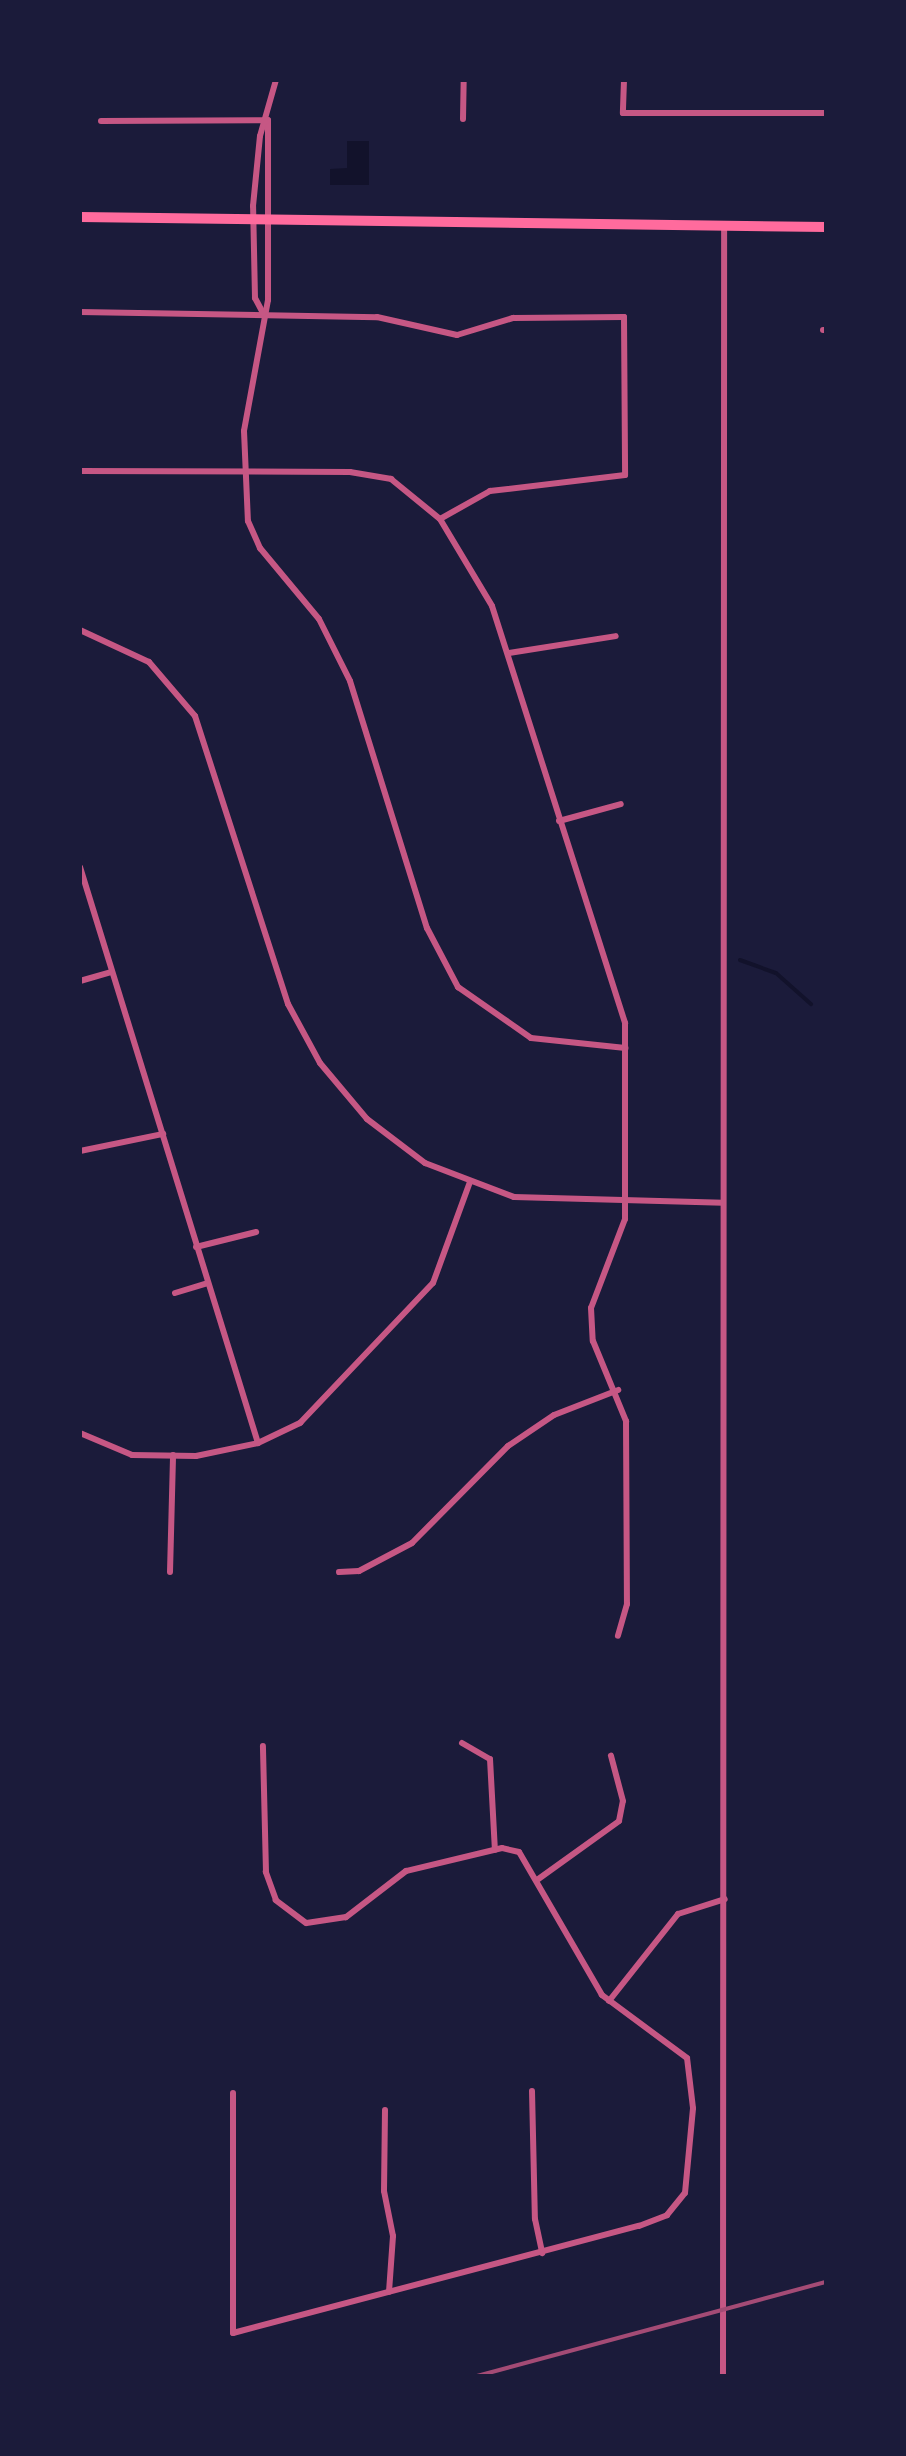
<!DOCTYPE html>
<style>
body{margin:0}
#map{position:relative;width:906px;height:2456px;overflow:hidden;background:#1b1b3a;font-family:Helvetica,sans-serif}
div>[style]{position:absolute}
.water>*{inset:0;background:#12122b}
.stream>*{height:4px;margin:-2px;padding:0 2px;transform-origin:2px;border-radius:2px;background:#12122b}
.minor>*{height:6px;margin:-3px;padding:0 3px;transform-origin:3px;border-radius:3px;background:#c65784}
.secondary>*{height:10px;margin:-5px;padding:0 5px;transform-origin:5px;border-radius:5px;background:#ff6b9d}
.rail>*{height:4px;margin:-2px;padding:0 2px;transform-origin:2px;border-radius:2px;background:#a44b75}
span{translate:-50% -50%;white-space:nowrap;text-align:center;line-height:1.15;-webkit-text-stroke:10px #1b1b3a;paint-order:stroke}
.frame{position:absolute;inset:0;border:82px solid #1b1b3a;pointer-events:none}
</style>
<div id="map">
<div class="water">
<i style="clip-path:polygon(347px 141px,369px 141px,369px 185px,330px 185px,330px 169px,347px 168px)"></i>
</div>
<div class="stream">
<i style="left:740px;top:960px;width:38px;rotate:20deg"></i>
<i style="left:776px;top:973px;width:47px;rotate:41.5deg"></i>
</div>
<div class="minor">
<i style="left:624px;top:80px;width:33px;rotate:92deg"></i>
<i style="left:623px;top:113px;width:203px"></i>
<i style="left:463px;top:119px;width:39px;rotate:-89deg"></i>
<i style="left:268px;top:120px;width:180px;rotate:90deg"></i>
<i style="left:268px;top:300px;width:133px;rotate:100.4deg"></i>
<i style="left:244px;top:431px;width:90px;rotate:87.5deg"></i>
<i style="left:248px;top:521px;width:30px;rotate:66deg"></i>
<i style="left:260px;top:548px;width:92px;rotate:50.3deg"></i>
<i style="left:319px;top:619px;width:69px;rotate:63.4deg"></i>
<i style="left:350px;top:681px;width:259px;rotate:72.7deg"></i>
<i style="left:427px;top:928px;width:67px;rotate:62.3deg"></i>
<i style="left:458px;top:987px;width:89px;rotate:34.9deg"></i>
<i style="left:531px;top:1038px;width:95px;rotate:6.1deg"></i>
<i style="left:101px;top:121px;width:167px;rotate:-0.3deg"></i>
<i style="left:80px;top:312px;width:297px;rotate:1deg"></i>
<i style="left:377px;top:317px;width:82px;rotate:12.7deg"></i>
<i style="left:457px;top:335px;width:59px;rotate:-16.9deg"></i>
<i style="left:513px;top:318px;width:111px;rotate:-0.5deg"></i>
<i style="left:624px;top:317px;width:158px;rotate:89.6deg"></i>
<i style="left:625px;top:475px;width:136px;rotate:173.2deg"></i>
<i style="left:490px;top:491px;width:57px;rotate:150.8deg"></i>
<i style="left:263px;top:313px;width:17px;rotate:-118deg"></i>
<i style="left:255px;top:298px;width:92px;rotate:-91.2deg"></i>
<i style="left:253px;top:206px;width:70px;rotate:-84.3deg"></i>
<i style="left:260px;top:136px;width:58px;rotate:-74.1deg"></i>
<i style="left:823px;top:330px;width:3px"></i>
<i style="left:80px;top:471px;width:270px;rotate:0.2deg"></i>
<i style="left:350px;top:472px;width:42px;rotate:9.7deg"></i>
<i style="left:391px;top:479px;width:63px;rotate:39.2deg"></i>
<i style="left:440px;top:519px;width:101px;rotate:59.1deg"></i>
<i style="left:492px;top:606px;width:438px;rotate:72.3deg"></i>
<i style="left:625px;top:1023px;width:196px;rotate:90deg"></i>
<i style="left:625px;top:1219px;width:95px;rotate:110.9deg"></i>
<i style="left:591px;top:1308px;width:33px;rotate:87deg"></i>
<i style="left:593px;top:1341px;width:87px;rotate:67.6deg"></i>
<i style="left:626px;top:1421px;width:183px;rotate:89.7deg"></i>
<i style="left:627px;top:1604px;width:33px;rotate:106deg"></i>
<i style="left:80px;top:630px;width:76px;rotate:24.9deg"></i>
<i style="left:149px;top:662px;width:71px;rotate:49.6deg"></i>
<i style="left:195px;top:716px;width:303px;rotate:72.1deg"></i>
<i style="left:288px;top:1004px;width:67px;rotate:61.5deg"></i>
<i style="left:320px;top:1063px;width:73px;rotate:50deg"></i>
<i style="left:367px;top:1119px;width:73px;rotate:37.2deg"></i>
<i style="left:425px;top:1163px;width:95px;rotate:20.9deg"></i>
<i style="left:514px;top:1197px;width:209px;rotate:1.6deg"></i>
<i style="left:509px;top:653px;width:108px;rotate:-9deg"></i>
<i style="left:559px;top:821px;width:64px;rotate:-15.3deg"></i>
<i style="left:80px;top:867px;width:603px;rotate:72.83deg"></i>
<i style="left:80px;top:981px;width:33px;rotate:-16deg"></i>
<i style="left:80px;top:1151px;width:85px;rotate:-11.6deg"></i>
<i style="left:196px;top:1247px;width:62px;rotate:-14deg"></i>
<i style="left:175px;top:1293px;width:34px;rotate:-17deg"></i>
<i style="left:80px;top:1433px;width:56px;rotate:22.9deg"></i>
<i style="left:132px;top:1455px;width:64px;rotate:0.9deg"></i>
<i style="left:196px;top:1456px;width:63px;rotate:-11.8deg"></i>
<i style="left:258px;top:1443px;width:47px;rotate:-25.5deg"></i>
<i style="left:300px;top:1423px;width:193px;rotate:-46.5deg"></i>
<i style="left:433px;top:1283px;width:108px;rotate:-69.9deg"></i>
<i style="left:170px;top:1572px;width:117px;rotate:-88.5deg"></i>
<i style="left:339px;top:1572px;width:20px;rotate:-3deg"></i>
<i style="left:359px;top:1571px;width:60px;rotate:-27.8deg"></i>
<i style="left:412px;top:1543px;width:136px;rotate:-45.3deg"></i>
<i style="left:508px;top:1446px;width:55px;rotate:-34deg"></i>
<i style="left:554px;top:1415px;width:69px;rotate:-21.3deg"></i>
<i style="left:462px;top:1743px;width:32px;rotate:30deg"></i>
<i style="left:490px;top:1759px;width:91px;rotate:86.9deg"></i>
<i style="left:537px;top:1880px;width:101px;rotate:-35.7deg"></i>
<i style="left:619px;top:1821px;width:20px;rotate:-79deg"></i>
<i style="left:623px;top:1801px;width:47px;rotate:-104.9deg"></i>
<i style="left:609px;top:2001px;width:111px;rotate:-51.6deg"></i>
<i style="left:678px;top:1914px;width:49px;rotate:-17.7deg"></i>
<i style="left:532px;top:2091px;width:128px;rotate:88.7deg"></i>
<i style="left:535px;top:2219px;width:35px;rotate:78deg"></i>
<i style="left:233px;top:2093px;width:240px;rotate:90deg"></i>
<i style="left:233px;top:2333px;width:420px;rotate:-14.8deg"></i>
<i style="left:639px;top:2226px;width:30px;rotate:-21deg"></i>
<i style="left:667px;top:2215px;width:28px;rotate:-51deg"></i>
<i style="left:685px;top:2193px;width:85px;rotate:-84.6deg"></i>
<i style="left:693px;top:2108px;width:50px;rotate:-96.8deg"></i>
<i style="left:687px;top:2058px;width:106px;rotate:-143.5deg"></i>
<i style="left:602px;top:1995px;width:165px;rotate:-120.1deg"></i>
<i style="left:519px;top:1852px;width:17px;rotate:-167deg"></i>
<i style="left:502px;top:1848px;width:99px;rotate:166.5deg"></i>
<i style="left:406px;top:1871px;width:76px;rotate:142.5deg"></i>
<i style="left:346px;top:1917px;width:40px;rotate:171.5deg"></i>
<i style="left:306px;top:1923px;width:38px;rotate:-143deg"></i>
<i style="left:276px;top:1900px;width:30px;rotate:-110deg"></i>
<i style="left:266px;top:1872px;width:126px;rotate:-91.4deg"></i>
<i style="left:385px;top:2110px;width:81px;rotate:90.7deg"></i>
<i style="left:384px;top:2191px;width:46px;rotate:78.7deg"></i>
<i style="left:393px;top:2236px;width:56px;rotate:94.1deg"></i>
<i style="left:723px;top:2376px;width:2150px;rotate:-89.97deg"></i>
</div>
<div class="secondary">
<i style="left:80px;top:217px;width:746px;rotate:0.77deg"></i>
</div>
<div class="rail">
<i style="left:477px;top:2376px;width:361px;rotate:-15.1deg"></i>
</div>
<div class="frame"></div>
</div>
